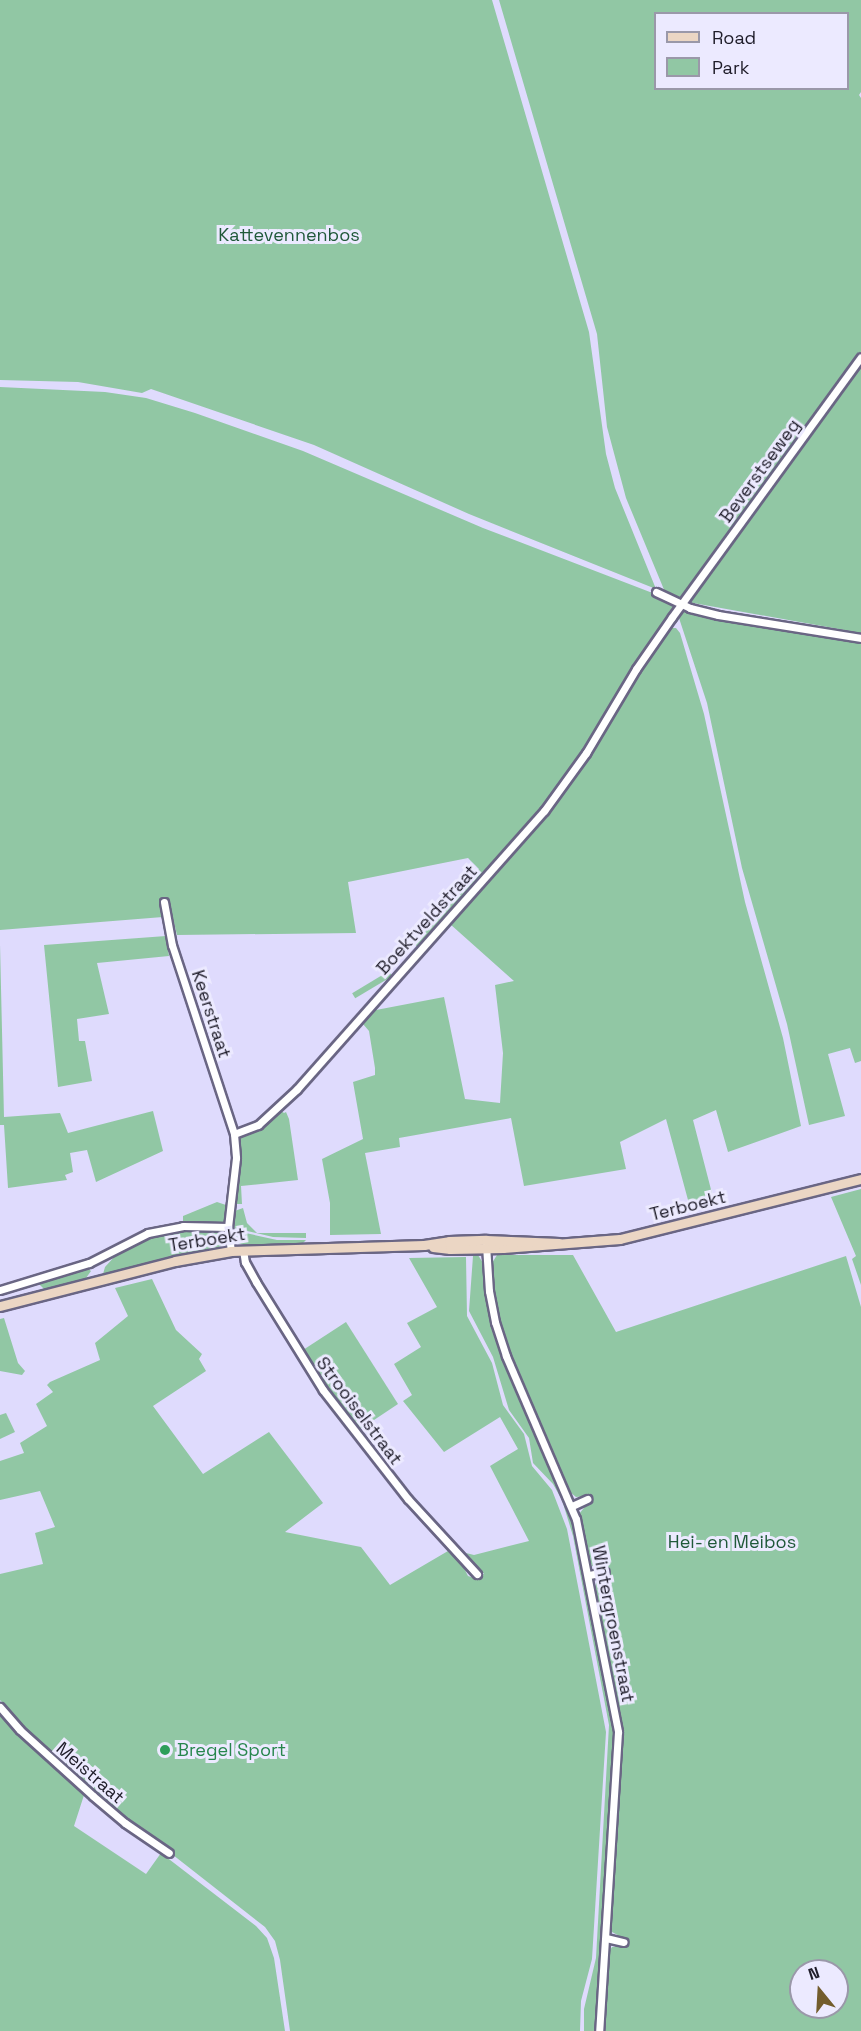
<!DOCTYPE html>
<style>
body{margin:0}
#map{position:relative;width:861px;height:2031px;overflow:hidden;background:#dfdbfd;font-family:"Space Grotesk",sans-serif}
div>[style]{position:absolute}
.green>*{inset:0;background:#91c7a4;transform-origin:0 0}
.roads{filter:drop-shadow(2px 0 #6a6684) drop-shadow(-2px 0 #6a6684) drop-shadow(0 2px #6a6684) drop-shadow(0 -2px #6a6684)}
.minor>*{height:7px;margin:-3.5px;padding:0 3.5px;transform-origin:3.5px;border-radius:3.5px;background:#fff}
.secondary>*{height:9px;margin:-4.5px;padding:0 4.5px;transform-origin:4.5px;border-radius:4.5px;background:#ebd6c4}
.dots>*{width:16px;height:16px;translate:-50% -50%;box-sizing:border-box;border:3px solid #eceaff;border-radius:50%}
span{translate:-50% -50%;white-space:nowrap;text-align:center;line-height:1.15;-webkit-text-stroke:6px #eceaff;paint-order:stroke}
.park-label{font-size:18px;color:#20593a}
.street-label{font-size:18px;color:#1e1c29}
.leisure-label{font-size:18px;color:#27864d}
.left{translate:0 -50%;text-align:left}
.legend{position:absolute;left:654px;top:12px;width:195px;height:78px;box-sizing:border-box;background:#eceaff;border:2px solid #9a98a9;margin:0;padding:8px 10px;list-style:none;font-size:18px;color:#1e1c29}
.legend li{display:flex;align-items:center;gap:12px;height:30px}
.legend b{width:30px;border:2px solid #9a98a9}
.north{position:absolute;left:789px;top:1959px;width:60px;height:60px;box-sizing:border-box;background:#eceaff;border:2px solid #9a98a9;border-radius:50%;rotate:342deg;font-size:16px;font-weight:700;line-height:24px;text-align:center;color:#1e1c29}
.north::after{content:'';display:block;margin:auto;width:21px;height:27px;background:#735d2d;clip-path:polygon(50% 0,100% 100%,50% 72%,0 100%)}
</style>
<div id="map">
<div class="green">
<i style="clip-path:polygon(0 0,492px 0,589px 332px,606px 454px,615px 488px,656px 589px,469px 514px,314px 445px,151px 389px,142px 393px,78px 382px,0 380px)"></i>
<i style="clip-path:polygon(evenodd,499px 0,861px 0,861px 92px,859px 95px,861px 98px,861px 633px,693px 603px,665px 592px,626px 498px,607px 427px,597px 334px,499px 0,656px 14px,848px 14px,848px 88px,656px 88px,656px 14px)"></i>
<i style="clip-path:polygon(0 387px,105px 392px,146px 398px,195px 413px,303px 451px,483px 528px,676px 602px,676px 606px,576px 761px,545px 804px,515px 842px,418px 947px,413px 943px,479px 869px,468px 858px,348px 882px,356px 933px,177px 935px,169px 903px,160px 904px,163px 917px,0 930px)"></i>
<i style="clip-path:polygon(686px 609px,726px 619px,861px 642px,861px 1061px,855px 1063px,850px 1048px,828px 1054px,845px 1116px,809px 1125px,787px 1024px,742px 868px,707px 703px,679px 618px,682px 610px)"></i>
<i style="clip-path:polygon(669px 628px,676px 628px,680px 633px,704px 714px,745px 902px,783px 1038px,801px 1126px,728px 1152px,716px 1110px,693px 1120px,715px 1205px,691px 1211px,666px 1119px,620px 1142px,626px 1169px,524px 1186px,511px 1118px,399px 1138px,400px 1147px,365px 1153px,381px 1234px,330px 1235px,330px 1203px,322px 1159px,363px 1139px,353px 1082px,375px 1075px,375px 1068px,369px 1031px,363px 1024px,358px 1029px,356px 1027px,392px 986px,395px 988px,376px 1010px,444px 997px,465px 1099px,500px 1103px,503px 1053px,495px 985px,514px 981px,450px 924px,470px 897px,530px 833px,580px 767px,644px 662px)"></i>
<i style="clip-path:polygon(166px 936px,169px 956px,97px 963px,109px 1014px,77px 1019px,79px 1041px,85px 1041px,92px 1081px,58px 1087px,44px 945px)"></i>
<i style="clip-path:polygon(0 944px,4px 1117px,60px 1113px,68px 1133px,153px 1111px,163px 1151px,96px 1182px,87px 1150px,70px 1153px,73px 1172px,65px 1175px,67px 1180px,8px 1188px,4px 1125px,0 1125px)"></i>
<i style="left:389px;top:971px;width:6px;height:43px;rotate:59deg"></i>
<i style="clip-path:polygon(280px 1110px,284px 1113px,286px 1112px,289px 1119px,298px 1180px,241px 1186px,242px 1204px,233px 1204px,238px 1173px,239px 1139px,258px 1129px)"></i>
<i style="clip-path:polygon(861px 1189px,861px 1285px,852px 1259px,856px 1256px,831px 1197px)"></i>
<i style="clip-path:polygon(217px 1202px,226px 1205px,226px 1223px,188px 1224px,183px 1221px,183px 1216px)"></i>
<i style="clip-path:polygon(243px 1208px,247px 1223px,257px 1233px,306px 1233px,306px 1238px,273px 1237px,234px 1228px,232px 1212px)"></i>
<i style="clip-path:polygon(172px 1229px,221px 1230px,225px 1232px,226px 1241px,218px 1248px,175px 1255px,103px 1274px,105px 1267px,116px 1255px,137px 1241px)"></i>
<i style="clip-path:polygon(232px 1230px,277px 1240px,306px 1240px,303px 1243px,244px 1245px,235px 1242px)"></i>
<i style="clip-path:polygon(478px 1255px,483px 1263px,486px 1295px,495px 1339px,574px 1525px,612px 1725px,614px 1736px,595px 2031px,584px 2031px,584px 2009px,596px 1958px,609px 1725px,573px 1536px,562px 1500px,553px 1484px,533px 1463px,529px 1438px,509px 1410px,493px 1357px,469px 1311px,473px 1256px)"></i>
<i style="clip-path:polygon(evenodd,497px 1255px,573px 1255px,616px 1332px,846px 1256px,861px 1307px,861px 2031px,604px 2031px,609px 1952px,612px 1947px,626px 1945px,627px 1940px,612px 1932px,610px 1926px,621px 1729px,595px 1587px,597px 1579px,605px 1575px,605px 1568px,592px 1566px,589px 1559px,579px 1514px,588px 1503px,586px 1496px,576px 1497px,570px 1492px,508px 1352px,494px 1305px,491px 1277px,492px 1263px,497px 1255px,801px 1971px,837px 1971px,837px 2007px,801px 2007px,801px 1971px)"></i>
<i style="clip-path:polygon(466px 1257px,467px 1316px,492px 1363px,503px 1405px,524px 1434px,532px 1466px,552px 1490px,567px 1529px,606px 1732px,592px 1959px,581px 2001px,580px 2031px,290px 2031px,280px 1960px,275px 1941px,265px 1927px,99px 1797px,24px 1728px,0 1700px,0 1574px,43px 1564px,35px 1533px,55px 1527px,40px 1491px,0 1500px,0 1461px,24px 1453px,20px 1443px,47px 1426px,36px 1404px,53px 1392px,47px 1385px,50px 1382px,100px 1360px,95px 1343px,128px 1316px,115px 1288px,152px 1279px,176px 1330px,202px 1354px,199px 1359px,206px 1371px,153px 1406px,203px 1474px,269px 1432px,323px 1503px,285px 1532px,361px 1547px,390px 1585px,448px 1551px,461px 1562px,468px 1576px,477px 1579px,484px 1574px,466px 1553px,474px 1555px,529px 1541px,490px 1466px,518px 1449px,500px 1417px,444px 1452px,403px 1401px,412px 1395px,394px 1364px,421px 1347px,407px 1323px,437px 1307px,409px 1258px)"></i>
<i style="clip-path:polygon(86px 1267px,91px 1271px,86px 1278px,44px 1289px,38px 1283px)"></i>
<i style="clip-path:polygon(4px 1318px,18px 1363px,25px 1371px,22px 1375px,0 1371px,0 1319px)"></i>
<i style="clip-path:polygon(346px 1322px,398px 1404px,359px 1430px,326px 1389px,303px 1350px)"></i>
<i style="clip-path:polygon(6px 1413px,15px 1432px,0 1439px,0 1415px)"></i>
<i style="clip-path:polygon(0 1715px,85px 1792px,74px 1826px,146px 1874px,161px 1853px,256px 1926px,267px 1938px,274px 1958px,285px 2031px,0 2031px)"></i>
</div>
<div class="roads">
<div class="minor">
<i style="left:656px;top:592px;width:38px;rotate:25deg"></i>
<i style="left:690px;top:608px;width:29px;rotate:14deg"></i>
<i style="left:718px;top:615px;width:145px;rotate:9.1deg"></i>
<i style="left:164px;top:902px;width:44px;rotate:79.5deg"></i>
<i style="left:172px;top:945px;width:199px;rotate:71.8deg"></i>
<i style="left:234px;top:1134px;width:24px;rotate:85deg"></i>
<i style="left:236px;top:1158px;width:69px;rotate:96.6deg"></i>
<i style="left:228px;top:1227px;width:24px;rotate:83deg"></i>
<i style="left:234px;top:1134px;width:26px;rotate:-21deg"></i>
<i style="left:258px;top:1125px;width:53px;rotate:-42.7deg"></i>
<i style="left:297px;top:1089px;width:372px;rotate:-48.4deg"></i>
<i style="left:544px;top:811px;width:72px;rotate:-54.1deg"></i>
<i style="left:586px;top:753px;width:98px;rotate:-59.2deg"></i>
<i style="left:636px;top:669px;width:63px;rotate:-55.3deg"></i>
<i style="left:672px;top:617px;width:321px;rotate:-54deg"></i>
<i style="left:486px;top:1245px;width:46px;rotate:86.3deg"></i>
<i style="left:489px;top:1291px;width:32px;rotate:79deg"></i>
<i style="left:495px;top:1322px;width:36px;rotate:72deg"></i>
<i style="left:506px;top:1356px;width:177px;rotate:66.8deg"></i>
<i style="left:576px;top:1519px;width:217px;rotate:78.8deg"></i>
<i style="left:618px;top:1732px;width:300px;rotate:93.6deg"></i>
<i style="left:243px;top:1250px;width:12px;rotate:81deg"></i>
<i style="left:245px;top:1262px;width:23px;rotate:61deg"></i>
<i style="left:256px;top:1282px;width:127px;rotate:58.2deg"></i>
<i style="left:323px;top:1390px;width:138px;rotate:52.1deg"></i>
<i style="left:408px;top:1499px;width:102px;rotate:47.4deg"></i>
<i style="left:0;top:1290px;width:93px;rotate:-16.9deg"></i>
<i style="left:89px;top:1263px;width:66px;rotate:-27deg"></i>
<i style="left:148px;top:1233px;width:36px;rotate:-11deg"></i>
<i style="left:183px;top:1226px;width:45px;rotate:1.3deg"></i>
<i style="left:572px;top:1506px;width:17px;rotate:-25deg"></i>
<i style="left:589px;top:1575px;width:16px;rotate:-11deg"></i>
<i style="left:0;top:1707px;width:30px;rotate:49deg"></i>
<i style="left:20px;top:1730px;width:98px;rotate:42.1deg"></i>
<i style="left:93px;top:1796px;width:42px;rotate:40.2deg"></i>
<i style="left:125px;top:1823px;width:53px;rotate:34.3deg"></i>
<i style="left:606px;top:1938px;width:18px;rotate:13deg"></i>
</div>
<div class="secondary">
<i style="left:433px;top:1247px;width:17px;rotate:7deg"></i>
<i style="left:450px;top:1249px;width:53px;rotate:-1.1deg"></i>
<i style="left:503px;top:1248px;width:117px;rotate:-4.4deg"></i>
<i style="left:620px;top:1239px;width:248px;rotate:-14deg"></i>
<i style="left:0;top:1306px;width:181px;rotate:-14.4deg"></i>
<i style="left:175px;top:1261px;width:57px;rotate:-10.1deg"></i>
<i style="left:231px;top:1251px;width:193px;rotate:-1.8deg"></i>
<i style="left:424px;top:1245px;width:25px;rotate:-9deg"></i>
<i style="left:449px;top:1241px;width:37px;rotate:-2deg"></i>
<i style="left:486px;top:1240px;width:73px;rotate:2.4deg"></i>
</div>
</div>
<div class="dots">
<i style="left:165px;top:1750px;background:#2e9e5b"></i>
</div>
<div class="park-label">
<span style="left:289px;top:235px">Kattevennenbos</span>
<span style="left:732px;top:1542px">Hei- en Meibos</span>
</div>
<div class="street-label">
<span style="left:760px;top:471px;rotate:-54deg">Beverstseweg</span>
<span style="left:427px;top:920px;rotate:-48deg">Boektveldstraat</span>
<span style="left:211px;top:1014px;rotate:72deg">Keerstraat</span>
<span style="left:688px;top:1206px;rotate:-14deg">Terboekt</span>
<span style="left:207px;top:1240px;rotate:-9deg">Terboekt</span>
<span style="left:359px;top:1411px;rotate:53deg">Strooiselstraat</span>
<span style="left:613px;top:1624px;rotate:79deg">Wintergroenstraat</span>
<span style="left:90px;top:1773px;rotate:41deg">Meistraat</span>
</div>
<div class="leisure-label">
<span class="left" style="left:177px;top:1750px">Bregel Sport</span>
</div>
<ul class="legend">
<li><b style="height:8px;background:#ebd6c4"></b>Road</li>
<li><b style="height:16px;background:#91c7a4"></b>Park</li>
</ul>
<div class="north">N</div>
</div>
